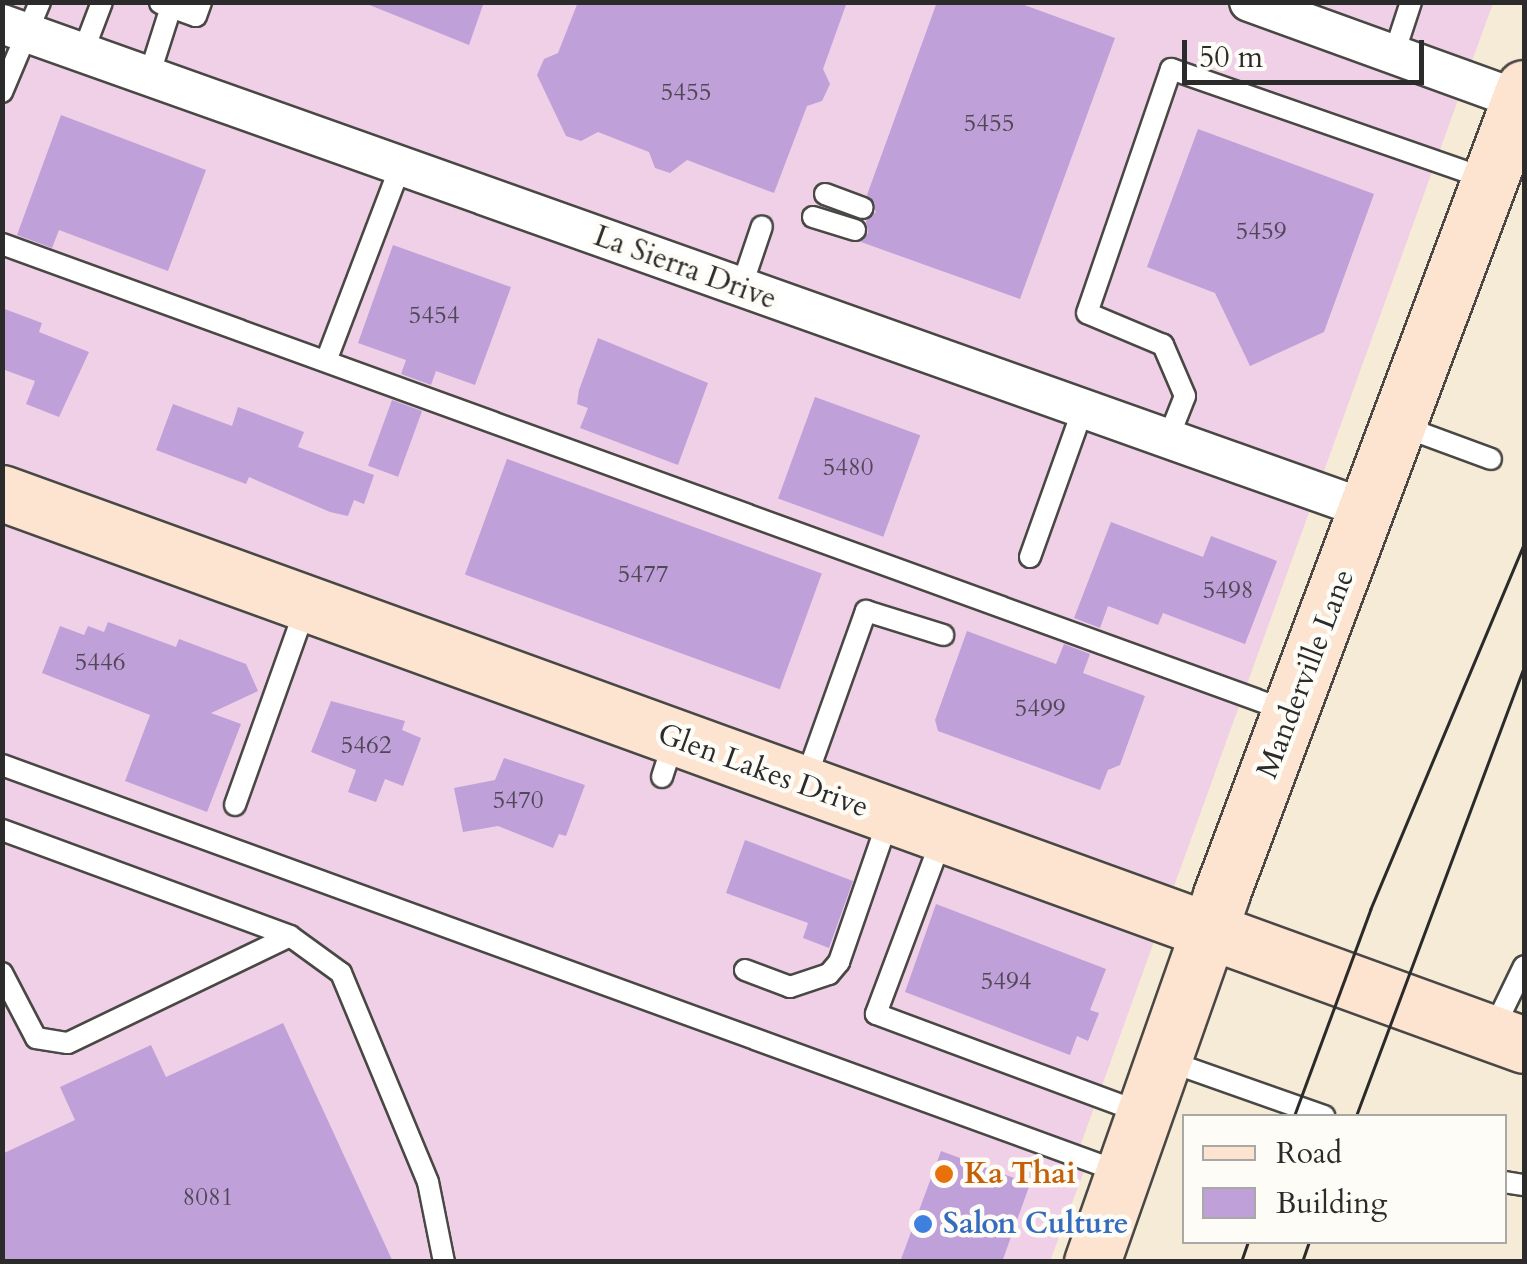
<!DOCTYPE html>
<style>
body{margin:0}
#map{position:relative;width:1527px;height:1264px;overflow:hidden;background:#f6ebd6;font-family:Cardo,serif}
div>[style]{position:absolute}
.built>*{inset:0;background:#efd0e6}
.building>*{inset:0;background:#bfa0d9;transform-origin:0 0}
.roads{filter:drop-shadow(2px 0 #494845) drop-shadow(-2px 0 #494845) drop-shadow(0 2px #494845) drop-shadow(0 -2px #494845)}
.lane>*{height:20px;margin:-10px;padding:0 10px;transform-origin:10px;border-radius:10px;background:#fff}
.street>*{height:38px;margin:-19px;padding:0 19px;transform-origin:19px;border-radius:19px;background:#fff}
.secondary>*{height:55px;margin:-27.5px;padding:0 27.5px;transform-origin:27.5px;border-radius:27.5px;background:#fde4d0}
.tram>*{height:2.5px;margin:-1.25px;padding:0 1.25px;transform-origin:1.25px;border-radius:1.25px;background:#2b2b2b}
.dots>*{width:28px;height:28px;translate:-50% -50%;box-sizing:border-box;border:5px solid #fdfcf7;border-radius:50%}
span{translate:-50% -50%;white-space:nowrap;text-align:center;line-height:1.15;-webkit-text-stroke:9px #fdfcf7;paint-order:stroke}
.number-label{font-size:25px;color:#504856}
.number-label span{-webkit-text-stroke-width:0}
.street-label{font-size:30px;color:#2b2b2b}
.food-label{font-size:30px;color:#c56008;font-weight:700}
.left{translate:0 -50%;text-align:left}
.shop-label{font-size:30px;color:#366cbe;font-weight:700}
.frame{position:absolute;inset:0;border:5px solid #2b2b2b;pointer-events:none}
.legend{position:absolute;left:1182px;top:1114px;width:325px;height:130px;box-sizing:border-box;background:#fdfcf7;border:2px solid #a9a8a5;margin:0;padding:12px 18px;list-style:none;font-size:30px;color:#2b2b2b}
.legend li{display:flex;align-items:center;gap:20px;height:50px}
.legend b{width:50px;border:2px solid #a9a8a5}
.scale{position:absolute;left:1182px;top:40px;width:242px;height:45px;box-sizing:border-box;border:5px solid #2b2b2b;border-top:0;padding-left:12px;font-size:30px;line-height:35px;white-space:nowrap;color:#2b2b2b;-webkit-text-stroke:8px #fdfcf7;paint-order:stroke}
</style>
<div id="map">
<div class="built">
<i style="clip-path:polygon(2px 3px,1493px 3px,1078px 1152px,3px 765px)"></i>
<i style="clip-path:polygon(2px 769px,1086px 1166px,1050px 1261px,3px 1261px)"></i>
</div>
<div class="building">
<i style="clip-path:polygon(362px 2px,484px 2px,469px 45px)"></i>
<i style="clip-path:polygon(578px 2px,847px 2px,823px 69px,830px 84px,822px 101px,807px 106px,774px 193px,687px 160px,670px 173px,655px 168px,649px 152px,598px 132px,581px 141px,566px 136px,537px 75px,544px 59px,558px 53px)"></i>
<i style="clip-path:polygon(937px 2px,1016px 2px,1115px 38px,1020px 299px,861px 242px,868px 233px,866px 221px,876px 212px,867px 195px)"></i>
<i style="clip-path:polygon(61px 115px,206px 170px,168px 271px,59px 230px,52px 248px,17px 235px)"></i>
<i style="clip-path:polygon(1198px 129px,1374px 194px,1324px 332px,1250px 366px,1215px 293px,1147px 267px)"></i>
<i style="clip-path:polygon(393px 245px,511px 287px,475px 385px,436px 371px,431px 385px,401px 374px,406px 360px,358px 343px)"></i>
<i style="clip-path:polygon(2px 308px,42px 323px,39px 332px,89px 352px,59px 417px,26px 404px,35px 381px,2px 369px)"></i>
<i style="clip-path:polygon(598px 338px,708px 383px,678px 465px,580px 428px,588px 408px,577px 404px,579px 390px)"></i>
<i style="left:815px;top:397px;width:112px;height:108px;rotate:20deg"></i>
<i style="left:392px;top:400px;width:32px;height:70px;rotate:20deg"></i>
<i style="clip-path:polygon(173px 404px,232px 426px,238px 407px,304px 432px,298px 447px,374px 475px,364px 504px,354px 500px,348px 516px,330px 512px,249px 477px,246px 484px,156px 450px)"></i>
<i style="left:507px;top:459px;width:335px;height:123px;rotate:20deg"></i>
<i style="clip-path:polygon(1111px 522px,1203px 557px,1211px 536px,1277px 561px,1245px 644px,1163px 613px,1158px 625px,1108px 606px,1100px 628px,1074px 618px)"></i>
<i style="clip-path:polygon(108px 622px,176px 647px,179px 639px,246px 664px,258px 691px,211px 713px,241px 724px,207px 812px,125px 781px,150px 715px,42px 673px,60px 626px,84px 635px,88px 626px,104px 632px)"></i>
<i style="clip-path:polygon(967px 631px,1056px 664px,1064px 644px,1090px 654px,1083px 673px,1145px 696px,1120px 765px,1108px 770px,1100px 790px,938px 731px,935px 720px)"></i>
<i style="clip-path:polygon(331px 701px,405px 721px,402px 730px,421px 738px,403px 786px,385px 779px,376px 802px,348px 792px,356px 770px,311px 752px)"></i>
<i style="clip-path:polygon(504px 758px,585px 785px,566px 836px,559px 834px,553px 848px,498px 826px,463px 832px,454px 788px,495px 780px)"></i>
<i style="clip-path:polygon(745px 840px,853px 881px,829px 948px,803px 938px,808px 923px,726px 893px)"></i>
<i style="clip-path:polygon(936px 904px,1106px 969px,1090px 1010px,1099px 1013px,1088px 1041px,1077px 1036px,1070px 1055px,905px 992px)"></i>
<i style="clip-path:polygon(283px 1023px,393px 1262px,2px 1262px,2px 1154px,75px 1120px,60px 1087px,151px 1045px,166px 1077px)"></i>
<i style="clip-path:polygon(941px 1151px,1030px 1184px,1002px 1262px,900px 1262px)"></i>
</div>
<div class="roads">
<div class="lane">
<i style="left:160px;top:3px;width:38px;rotate:20deg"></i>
<i style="left:196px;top:16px;width:15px;rotate:-70deg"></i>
<i style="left:83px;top:52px;width:53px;rotate:-69.2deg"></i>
<i style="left:1394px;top:54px;width:55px;rotate:-71.9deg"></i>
<i style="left:149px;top:76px;width:72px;rotate:-72.3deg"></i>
<i style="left:2px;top:92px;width:98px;rotate:-67.1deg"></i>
<i style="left:825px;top:194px;width:40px;rotate:20.2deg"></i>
<i style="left:813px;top:217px;width:44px;rotate:17.2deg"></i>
<i style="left:2px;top:244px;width:1368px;rotate:19.96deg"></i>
<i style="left:741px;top:288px;width:65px;rotate:-71.3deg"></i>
<i style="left:326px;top:361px;width:208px;rotate:-69.1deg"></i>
<i style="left:1399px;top:425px;width:98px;rotate:20.3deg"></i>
<i style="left:1168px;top:439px;width:46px;rotate:-68.4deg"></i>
<i style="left:1185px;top:396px;width:56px;rotate:-113.3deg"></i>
<i style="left:1163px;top:345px;width:82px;rotate:-157.2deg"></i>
<i style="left:1087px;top:313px;width:258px;rotate:-71deg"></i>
<i style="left:1171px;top:69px;width:335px;rotate:19.2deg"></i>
<i style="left:1030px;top:557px;width:157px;rotate:-70.3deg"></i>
<i style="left:2px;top:765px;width:1193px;rotate:20deg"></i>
<i style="left:662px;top:777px;width:38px;rotate:-72deg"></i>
<i style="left:804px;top:784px;width:184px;rotate:-70.3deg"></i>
<i style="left:866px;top:611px;width:81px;rotate:17.3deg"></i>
<i style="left:235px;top:805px;width:214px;rotate:-70.3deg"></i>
<i style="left:2px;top:830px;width:307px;rotate:20.2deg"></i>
<i style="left:290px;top:936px;width:63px;rotate:36deg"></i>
<i style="left:341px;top:973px;width:226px;rotate:67.4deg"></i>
<i style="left:428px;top:1182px;width:82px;rotate:78.7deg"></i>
<i style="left:942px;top:838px;width:188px;rotate:110.6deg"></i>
<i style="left:876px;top:1014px;width:284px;rotate:20.4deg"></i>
<i style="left:745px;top:970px;width:48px;rotate:20.7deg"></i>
<i style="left:790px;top:987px;width:41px;rotate:-18.4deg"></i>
<i style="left:829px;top:974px;width:16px;rotate:-50deg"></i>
<i style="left:839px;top:962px;width:152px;rotate:-70.9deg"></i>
<i style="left:2px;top:973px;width:73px;rotate:62.4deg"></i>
<i style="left:36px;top:1038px;width:32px;rotate:9deg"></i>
<i style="left:68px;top:1043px;width:246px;rotate:-25.7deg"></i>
<i style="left:1492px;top:1032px;width:73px;rotate:-64.1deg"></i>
<i style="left:1165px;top:1060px;width:169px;rotate:19.4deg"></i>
<i style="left:1504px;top:1182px;width:20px;rotate:9deg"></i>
</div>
<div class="street">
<i style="left:1249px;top:2px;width:288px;rotate:19.9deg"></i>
<i style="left:2px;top:24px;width:1450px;rotate:19.58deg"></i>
</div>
<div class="secondary">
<i style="left:2px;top:493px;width:1619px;rotate:19.93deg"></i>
<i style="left:1092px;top:1262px;width:389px;rotate:-70.6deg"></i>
<i style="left:1221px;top:895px;width:862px;rotate:-69.42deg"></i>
</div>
</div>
<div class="tram">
<i style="left:1294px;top:1116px;width:220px;rotate:-69.7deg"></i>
<i style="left:1370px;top:910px;width:397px;rotate:-67.2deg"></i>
<i style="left:1356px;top:1116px;width:479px;rotate:-69.5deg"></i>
<i style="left:1241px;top:1262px;width:21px;rotate:-71deg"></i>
<i style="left:1302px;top:1262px;width:21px;rotate:-71deg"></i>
</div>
<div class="dots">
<i style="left:944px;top:1174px;background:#e8710a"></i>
<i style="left:923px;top:1224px;background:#3f7fe0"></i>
</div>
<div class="number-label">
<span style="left:686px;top:92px">5455</span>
<span style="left:989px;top:123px">5455</span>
<span style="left:1261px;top:231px">5459</span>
<span style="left:434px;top:315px">5454</span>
<span style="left:848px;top:467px">5480</span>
<span style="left:643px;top:574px">5477</span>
<span style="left:1228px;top:590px">5498</span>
<span style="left:100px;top:662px">5446</span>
<span style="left:1040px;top:708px">5499</span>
<span style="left:366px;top:745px">5462</span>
<span style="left:518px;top:800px">5470</span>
<span style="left:1006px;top:981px">5494</span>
<span style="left:208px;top:1197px">8081</span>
</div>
<div class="street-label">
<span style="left:685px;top:268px;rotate:20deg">La Sierra Drive</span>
<span style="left:1306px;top:674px;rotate:-69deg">Manderville Lane</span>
<span style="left:763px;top:771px;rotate:20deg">Glen Lakes Drive</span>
</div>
<div class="food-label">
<span class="left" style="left:964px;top:1174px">Ka Thai</span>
</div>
<div class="shop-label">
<span class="left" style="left:943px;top:1224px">Salon Culture</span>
</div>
<div class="frame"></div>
<ul class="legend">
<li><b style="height:12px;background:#fde4d0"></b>Road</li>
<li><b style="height:28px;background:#bfa0d9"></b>Building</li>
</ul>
<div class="scale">50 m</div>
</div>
